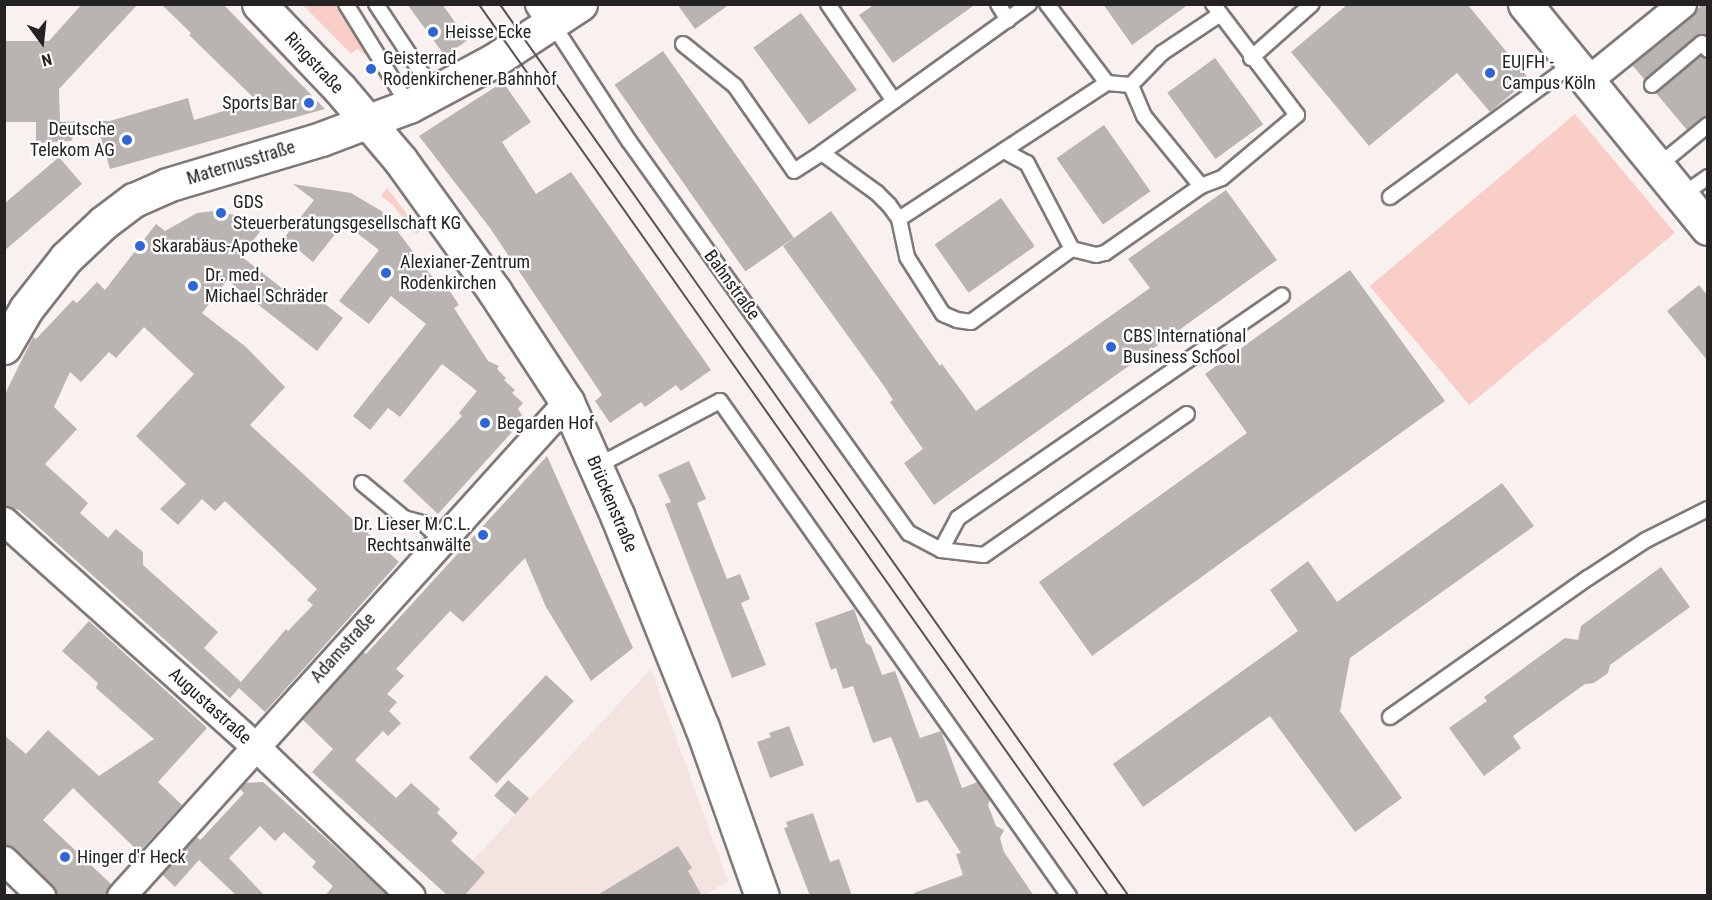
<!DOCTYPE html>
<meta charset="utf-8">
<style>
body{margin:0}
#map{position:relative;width:1712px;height:900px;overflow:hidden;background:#f8f1f0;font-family:"Roboto Condensed",sans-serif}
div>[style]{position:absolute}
.built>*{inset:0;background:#f4e4e1}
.green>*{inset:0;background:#f8cec7;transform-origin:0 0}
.building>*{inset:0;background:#b9b3b1;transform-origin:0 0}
.roads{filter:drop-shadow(2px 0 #7f7978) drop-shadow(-2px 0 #7f7978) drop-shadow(0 2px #7f7978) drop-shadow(0 -2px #7f7978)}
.lane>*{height:14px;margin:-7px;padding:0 7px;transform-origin:7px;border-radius:7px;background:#fff}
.street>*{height:27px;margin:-13.5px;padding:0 13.5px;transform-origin:13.5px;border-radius:13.5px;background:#fff}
.secondary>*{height:33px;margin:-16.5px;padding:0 16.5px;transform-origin:16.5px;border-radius:16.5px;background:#fff}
.tram>*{height:1.5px;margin:-0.75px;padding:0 0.75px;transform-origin:0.75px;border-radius:0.75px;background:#585454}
.dots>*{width:16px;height:16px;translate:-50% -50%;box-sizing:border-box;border:3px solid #fff;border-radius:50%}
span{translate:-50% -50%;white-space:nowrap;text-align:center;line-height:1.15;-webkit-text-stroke:4.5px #fff;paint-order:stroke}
.poi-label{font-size:18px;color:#252222}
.left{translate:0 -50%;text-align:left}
.right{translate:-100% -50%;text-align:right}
.street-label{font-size:18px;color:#252222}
.frame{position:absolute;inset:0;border:6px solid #252222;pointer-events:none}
.north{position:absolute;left:12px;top:12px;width:60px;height:60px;-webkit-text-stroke:4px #fff;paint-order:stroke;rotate:165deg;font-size:16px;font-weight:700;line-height:24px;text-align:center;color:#252222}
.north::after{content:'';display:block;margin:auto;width:21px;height:27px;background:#252222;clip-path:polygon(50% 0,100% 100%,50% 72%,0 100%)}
</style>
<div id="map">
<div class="built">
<i style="clip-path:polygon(651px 669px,728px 881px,704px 896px,448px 896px,444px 891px)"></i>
</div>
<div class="green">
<i style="clip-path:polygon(303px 5px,340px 5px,369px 53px,365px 55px,357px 49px,351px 54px)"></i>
<i style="left:1575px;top:114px;width:155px;height:268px;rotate:50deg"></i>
<i style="clip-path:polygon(387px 188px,420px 231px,416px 234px,392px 204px,381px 196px)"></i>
</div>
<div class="building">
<i style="clip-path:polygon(82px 4px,138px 4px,59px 89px,60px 122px,82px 121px,71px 141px,36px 143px,36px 122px,4px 122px,4px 41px,49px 41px)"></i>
<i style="clip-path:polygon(161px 4px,223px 4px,325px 109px,110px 169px,96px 121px,110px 121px,188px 98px,194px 120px,257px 101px,189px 35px,191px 33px)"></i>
<i style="clip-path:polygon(407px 4px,442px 4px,468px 40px,445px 56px)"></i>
<i style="clip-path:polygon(677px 4px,730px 4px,695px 29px)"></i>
<i style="clip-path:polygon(875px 4px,976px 4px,893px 63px,859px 15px)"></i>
<i style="clip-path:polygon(1103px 4px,1189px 4px,1132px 45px)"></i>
<i style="clip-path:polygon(1348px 4px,1467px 4px,1529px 79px,1490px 112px,1457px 73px,1369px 146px,1291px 52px)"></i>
<i style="clip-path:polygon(1703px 4px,1707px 4px,1707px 36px,1696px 36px,1645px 80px,1632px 65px)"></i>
<i style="left:801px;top:13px;width:95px;height:59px;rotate:54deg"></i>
<i style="left:663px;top:51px;width:228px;height:59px;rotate:55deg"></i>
<i style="clip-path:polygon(1701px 56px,1707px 59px,1707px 116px,1687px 130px,1656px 93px)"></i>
<i style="left:1215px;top:58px;width:82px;height:59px;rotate:54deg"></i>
<i style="clip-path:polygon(503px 82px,531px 122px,502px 142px,536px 194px,571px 172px,711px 370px,681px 391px,676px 385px,645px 407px,641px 402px,610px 423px,595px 401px,602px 395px,490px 228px,419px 136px)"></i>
<i style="left:1104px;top:125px;width:81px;height:58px;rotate:55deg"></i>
<i style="clip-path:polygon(59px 157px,82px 184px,4px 251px,4px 204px)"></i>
<i style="clip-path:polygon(293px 184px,351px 193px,383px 212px,442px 290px,447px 287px,459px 305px,454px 308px,488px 361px,499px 366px,497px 369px,506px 378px,504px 380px,515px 390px,512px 393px,523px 403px,518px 409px,522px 415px,509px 429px,512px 432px,438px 514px,403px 481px,462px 416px,459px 413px,477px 391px,442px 364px,400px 417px,388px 408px,370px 430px,353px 416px,426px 324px,391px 296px,369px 324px,339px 301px,379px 250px,344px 223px,313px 262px,284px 238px,314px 200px)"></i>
<i style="clip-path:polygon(1226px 190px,1277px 260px,934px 505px,904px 463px,923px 449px,890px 402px,893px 400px,884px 386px,783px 246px,831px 211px,940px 366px,942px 364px,976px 411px,1150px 288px,1128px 259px)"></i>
<i style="left:1001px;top:198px;width:59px;height:81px;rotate:55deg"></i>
<i style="clip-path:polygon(evenodd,214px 211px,241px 216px,262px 229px,241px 256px,297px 300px,306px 289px,343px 318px,317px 351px,227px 280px,202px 313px,246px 347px,285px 387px,250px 425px,399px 562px,265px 712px,239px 688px,230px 698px,34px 523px,19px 510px,4px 506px,4px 396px,33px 337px,36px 339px,73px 300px,77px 303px,97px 282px,105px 290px,156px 224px,165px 231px,197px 213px,214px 211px,144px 327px,194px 374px,136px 436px,186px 484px,160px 509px,178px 525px,202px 499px,215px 511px,225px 501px,317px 589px,307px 600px,313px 605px,288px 631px,286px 629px,241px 682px,204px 648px,218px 632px,143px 565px,143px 552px,131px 542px,116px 529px,108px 538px,80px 513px,88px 503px,45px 464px,77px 429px,54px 407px,70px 372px,81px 382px,109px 352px,116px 358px,144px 327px)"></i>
<i style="clip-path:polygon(1350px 270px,1445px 401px,1092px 656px,1039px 582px,1247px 433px,1205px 374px)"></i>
<i style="clip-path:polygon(1699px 285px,1707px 295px,1707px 360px,1667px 311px)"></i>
<i style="clip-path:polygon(547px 456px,633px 648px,591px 681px,546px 607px,525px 558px,463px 622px,450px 611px,396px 669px,404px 676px,387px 694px,397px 702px,389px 711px,401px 723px,388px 736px,383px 731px,355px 760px,396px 798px,411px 783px,420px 791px,440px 809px,437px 813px,458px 833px,451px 841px,485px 872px,464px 896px,448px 896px,312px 772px,333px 749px,302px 719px,363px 652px,366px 654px)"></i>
<i style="clip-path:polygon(689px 461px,706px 499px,697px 503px,727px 579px,740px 574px,750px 599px,741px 603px,766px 665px,732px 678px,665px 504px,671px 502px,658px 475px)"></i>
<i style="clip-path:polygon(1502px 483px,1534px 526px,1350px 658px,1340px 711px,1402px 798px,1355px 832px,1270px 716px,1143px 807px,1113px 764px,1298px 631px,1270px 590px,1308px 561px,1337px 602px)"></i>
<i style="clip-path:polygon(1661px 567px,1690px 607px,1610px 665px,1608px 673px,1594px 683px,1585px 684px,1513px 736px,1521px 748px,1484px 776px,1449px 728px,1487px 701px,1484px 697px,1565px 638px,1578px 640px,1581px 626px)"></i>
<i style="clip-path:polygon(854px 609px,866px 643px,871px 646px,882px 675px,895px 671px,920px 738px,941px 731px,962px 788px,978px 782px,990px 800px,988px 805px,996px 826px,1004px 830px,1000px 838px,1004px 852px,1034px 896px,914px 896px,914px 893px,963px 875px,956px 854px,961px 853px,927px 800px,917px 803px,891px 737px,873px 743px,853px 686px,843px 689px,836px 668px,831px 670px,815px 623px)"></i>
<i style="clip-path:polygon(89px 621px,207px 728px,158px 782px,182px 805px,139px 852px,73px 788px,43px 820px,111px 884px,106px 896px,56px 896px,52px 885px,15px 849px,4px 845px,4px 735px,26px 754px,48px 730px,99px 776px,154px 739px,96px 688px,98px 683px,62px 651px)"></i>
<i style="left:546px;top:675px;width:38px;height:113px;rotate:43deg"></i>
<i style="clip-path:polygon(789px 726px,804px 765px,770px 778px,757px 742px,771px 737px,769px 733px)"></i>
<i style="left:508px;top:780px;width:28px;height:21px;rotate:41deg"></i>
<i style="clip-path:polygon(263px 782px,331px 843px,388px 896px,325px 896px,333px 886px,312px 867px,316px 862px,284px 832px,275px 841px,260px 826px,229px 858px,265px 896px,237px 896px,199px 860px,175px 887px,162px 874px,196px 836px,200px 840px,205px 835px,244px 793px,239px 788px,244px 783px)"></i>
<i style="clip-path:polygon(813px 813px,830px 862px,839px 859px,852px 896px,810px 896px,784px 828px,788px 827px,786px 822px)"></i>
<i style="clip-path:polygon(678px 846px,692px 868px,688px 871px,702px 896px,596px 896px)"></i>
</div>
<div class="roads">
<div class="lane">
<i style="left:346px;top:4px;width:120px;rotate:58.3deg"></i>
<i style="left:376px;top:4px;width:105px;rotate:56.6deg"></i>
<i style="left:828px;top:4px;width:117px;rotate:55.8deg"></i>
<i style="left:998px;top:4px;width:19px;rotate:58deg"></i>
<i style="left:1029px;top:4px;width:255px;rotate:144.3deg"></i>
<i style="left:822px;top:153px;width:68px;rotate:36deg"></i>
<i style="left:877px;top:193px;width:17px;rotate:45deg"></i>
<i style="left:889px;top:205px;width:17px;rotate:54deg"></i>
<i style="left:899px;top:219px;width:39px;rotate:78deg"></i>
<i style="left:907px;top:257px;width:67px;rotate:57.7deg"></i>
<i style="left:943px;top:314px;width:15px;rotate:23deg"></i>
<i style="left:957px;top:320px;width:14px;rotate:8deg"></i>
<i style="left:971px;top:322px;width:125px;rotate:-35.9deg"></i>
<i style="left:1072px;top:249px;width:25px;rotate:14deg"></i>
<i style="left:1096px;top:255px;width:9px;rotate:-13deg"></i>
<i style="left:1105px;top:253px;width:117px;rotate:-34.9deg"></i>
<i style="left:1201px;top:186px;width:22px;rotate:-21deg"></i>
<i style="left:1222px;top:178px;width:98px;rotate:-40deg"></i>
<i style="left:1297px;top:115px;width:139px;rotate:-127.1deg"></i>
<i style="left:1047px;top:4px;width:99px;rotate:52.8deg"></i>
<i style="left:552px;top:23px;width:141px;rotate:56.9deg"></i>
<i style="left:629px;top:141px;width:482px;rotate:54.5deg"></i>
<i style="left:909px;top:533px;width:36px;rotate:28deg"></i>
<i style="left:941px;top:550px;width:43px;rotate:6.6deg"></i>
<i style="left:984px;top:555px;width:247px;rotate:-34.8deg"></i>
<i style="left:683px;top:44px;width:67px;rotate:38.9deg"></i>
<i style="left:735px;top:86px;width:103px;rotate:55.2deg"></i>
<i style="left:794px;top:171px;width:33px;rotate:-33deg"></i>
<i style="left:1251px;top:58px;width:81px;rotate:-41.5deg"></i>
<i style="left:1652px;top:85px;width:65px;rotate:-40deg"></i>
<i style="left:1702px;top:43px;width:9px;rotate:49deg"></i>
<i style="left:1004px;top:151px;width:26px;rotate:28deg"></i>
<i style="left:1027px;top:163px;width:97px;rotate:62.4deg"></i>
<i style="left:1658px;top:166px;width:65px;rotate:-39.4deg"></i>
<i style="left:1201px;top:186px;width:90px;rotate:-129.2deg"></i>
<i style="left:1144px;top:116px;width:34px;rotate:-113deg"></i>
<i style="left:1131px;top:85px;width:45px;rotate:-45.9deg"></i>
<i style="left:1162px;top:53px;width:69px;rotate:-33.7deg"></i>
<i style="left:1681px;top:196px;width:33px;rotate:-35deg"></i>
<i style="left:1390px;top:197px;width:228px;rotate:-36.1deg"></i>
<i style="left:899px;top:219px;width:249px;rotate:-33.2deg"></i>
<i style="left:1107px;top:83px;width:24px;rotate:5deg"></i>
<i style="left:597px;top:466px;width:139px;rotate:-27.9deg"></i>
<i style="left:720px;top:401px;width:606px;rotate:54.81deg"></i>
<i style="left:362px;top:483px;width:55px;rotate:39.8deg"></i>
<i style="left:404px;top:518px;width:20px;rotate:15deg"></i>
<i style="left:423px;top:523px;width:24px;rotate:42deg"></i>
<i style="left:941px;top:550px;width:36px;rotate:-62deg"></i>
<i style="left:958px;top:518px;width:393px;rotate:-34.5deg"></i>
<i style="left:1390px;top:717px;width:242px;rotate:-35.1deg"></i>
<i style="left:1588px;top:578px;width:69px;rotate:-33.2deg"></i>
<i style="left:1646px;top:540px;width:69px;rotate:-26.6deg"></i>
</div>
<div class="street">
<i style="left:539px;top:4px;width:23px;rotate:56deg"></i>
<i style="left:1588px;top:80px;width:121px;rotate:-39deg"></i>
<i style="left:4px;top:521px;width:337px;rotate:41.9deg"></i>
<i style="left:255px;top:746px;width:216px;rotate:43.9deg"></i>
<i style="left:4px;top:860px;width:52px;rotate:44.2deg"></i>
<i style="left:121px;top:896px;width:666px;rotate:-47.92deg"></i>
</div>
<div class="secondary">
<i style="left:259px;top:4px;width:117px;rotate:46.4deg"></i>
<i style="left:340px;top:89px;width:94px;rotate:49.7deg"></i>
<i style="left:401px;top:161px;width:161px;rotate:54.3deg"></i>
<i style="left:495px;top:292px;width:131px;rotate:56.8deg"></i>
<i style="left:567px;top:402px;width:124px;rotate:66.1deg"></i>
<i style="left:617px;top:515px;width:228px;rotate:68.2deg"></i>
<i style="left:702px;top:727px;width:179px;rotate:70.5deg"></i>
<i style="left:1525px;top:4px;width:289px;rotate:50.8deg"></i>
<i style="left:4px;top:347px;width:44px;rotate:-59.9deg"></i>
<i style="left:26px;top:309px;width:65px;rotate:-51.9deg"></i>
<i style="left:66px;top:258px;width:51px;rotate:-43.4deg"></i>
<i style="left:103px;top:223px;width:39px;rotate:-37deg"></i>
<i style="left:134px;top:200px;width:36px;rotate:-24deg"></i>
<i style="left:167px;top:185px;width:161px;rotate:-16.6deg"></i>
<i style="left:321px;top:139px;width:94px;rotate:-20.6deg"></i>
<i style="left:409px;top:106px;width:95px;rotate:-28.2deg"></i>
<i style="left:493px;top:61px;width:104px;rotate:-33.2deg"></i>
</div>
</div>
<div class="tram">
<i style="left:479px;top:4px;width:1092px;rotate:54.77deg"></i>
<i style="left:500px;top:4px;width:1091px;rotate:54.81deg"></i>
</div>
<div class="dots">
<i style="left:433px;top:32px;background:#2f65d4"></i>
<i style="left:371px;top:69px;background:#2f65d4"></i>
<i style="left:1490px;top:73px;background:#2f65d4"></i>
<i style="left:309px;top:103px;background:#2f65d4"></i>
<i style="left:127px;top:140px;background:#2f65d4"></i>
<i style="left:221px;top:213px;background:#2f65d4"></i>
<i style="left:140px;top:246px;background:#2f65d4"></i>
<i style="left:386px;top:273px;background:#2f65d4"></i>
<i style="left:193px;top:286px;background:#2f65d4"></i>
<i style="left:1111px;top:347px;background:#2f65d4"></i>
<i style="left:485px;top:423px;background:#2f65d4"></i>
<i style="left:483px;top:535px;background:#2f65d4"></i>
<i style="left:65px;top:857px;background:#2f65d4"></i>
</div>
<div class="poi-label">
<span class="left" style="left:445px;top:32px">Heisse Ecke</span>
<span class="left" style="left:383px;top:69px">Geisterrad<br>Rodenkirchener Bahnhof</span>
<span class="left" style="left:1502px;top:73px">EU|FH -<br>Campus Köln</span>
<span class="right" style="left:297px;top:103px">Sports Bar</span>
<span class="right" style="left:115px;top:140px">Deutsche<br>Telekom AG</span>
<span class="left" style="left:233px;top:213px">GDS<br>Steuerberatungsgesellschaft KG</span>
<span class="left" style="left:152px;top:246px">Skarabäus-Apotheke</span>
<span class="left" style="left:400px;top:273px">Alexianer-Zentrum<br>Rodenkirchen</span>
<span class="left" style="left:205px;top:286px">Dr. med.<br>Michael Schräder</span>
<span class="left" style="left:1123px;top:347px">CBS International<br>Business School</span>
<span class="left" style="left:497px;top:423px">Begarden Hof</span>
<span class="right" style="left:471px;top:535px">Dr. Lieser M.C.L.<br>Rechtsanwälte</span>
<span class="left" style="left:77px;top:857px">Hinger d'r Heck</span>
</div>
<div class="street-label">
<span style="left:314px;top:63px;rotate:47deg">Ringstraße</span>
<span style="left:241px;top:163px;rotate:-17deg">Maternusstraße</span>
<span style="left:732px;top:285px;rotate:54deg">Bahnstraße</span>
<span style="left:612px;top:504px;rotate:67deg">Brückenstraße</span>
<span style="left:343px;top:648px;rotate:-48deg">Adamstraße</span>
<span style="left:210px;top:706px;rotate:42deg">Augustastraße</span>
</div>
<div class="frame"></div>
<div class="north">N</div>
</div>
